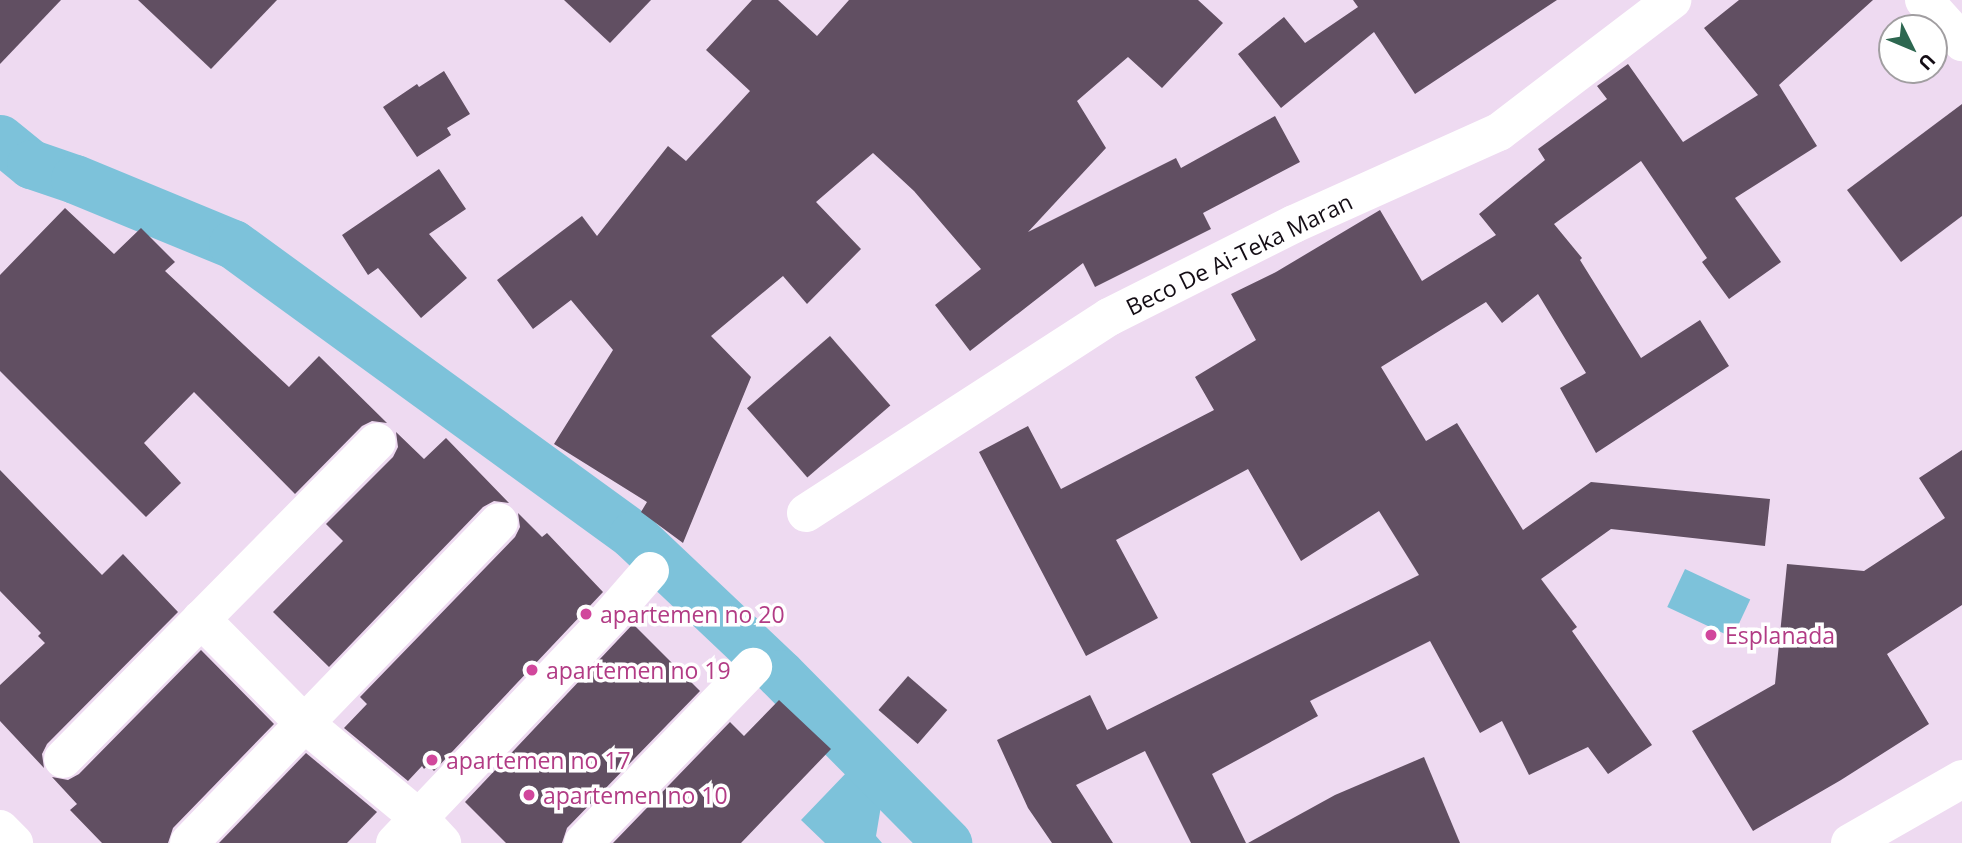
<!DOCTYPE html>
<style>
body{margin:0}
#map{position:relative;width:1962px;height:843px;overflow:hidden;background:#eedaf1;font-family:"Open Sans",sans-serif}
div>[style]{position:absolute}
.water>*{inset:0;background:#7dc2da;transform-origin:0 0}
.canal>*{height:49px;margin:-24.5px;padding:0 24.5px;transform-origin:24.5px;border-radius:24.5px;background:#7dc2da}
.building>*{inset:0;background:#614f62;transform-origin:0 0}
.minor>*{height:38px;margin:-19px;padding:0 19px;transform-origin:19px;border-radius:19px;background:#fff}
.major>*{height:38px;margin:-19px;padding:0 19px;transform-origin:19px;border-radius:19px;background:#fff}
.dots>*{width:19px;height:19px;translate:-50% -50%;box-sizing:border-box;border:4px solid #fff;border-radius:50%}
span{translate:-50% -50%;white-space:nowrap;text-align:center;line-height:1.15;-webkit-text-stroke:7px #fff;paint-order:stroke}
.street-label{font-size:23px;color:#140d15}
.hotel-label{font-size:23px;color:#b23c85}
.left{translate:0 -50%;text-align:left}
.north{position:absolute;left:1878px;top:14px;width:70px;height:70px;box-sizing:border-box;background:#fff;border:2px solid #a19ea1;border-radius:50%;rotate:133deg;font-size:19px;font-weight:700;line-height:28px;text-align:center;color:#140d15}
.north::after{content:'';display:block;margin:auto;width:24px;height:32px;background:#2d6750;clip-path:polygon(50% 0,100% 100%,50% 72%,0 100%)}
</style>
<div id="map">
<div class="water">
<i style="left:1685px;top:569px;width:72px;height:42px;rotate:25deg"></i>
<i style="clip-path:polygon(848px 771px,881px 806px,876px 836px,882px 843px,825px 843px,801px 820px)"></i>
</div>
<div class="canal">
<i style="left:0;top:139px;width:40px;rotate:39deg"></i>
<i style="left:31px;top:164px;width:46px;rotate:18.8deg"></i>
<i style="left:75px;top:179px;width:171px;rotate:22.4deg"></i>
<i style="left:233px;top:244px;width:495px;rotate:36deg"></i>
<i style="left:633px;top:535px;width:202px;rotate:43.4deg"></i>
<i style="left:780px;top:674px;width:238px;rotate:45.3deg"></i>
</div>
<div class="building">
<i style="clip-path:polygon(0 0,61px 0,0 64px)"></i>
<i style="clip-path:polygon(138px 0,277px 0,211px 69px)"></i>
<i style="clip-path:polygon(564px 0,651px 0,610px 43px)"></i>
<i style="clip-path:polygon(752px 0,778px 0,817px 36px,849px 0,1198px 0,1223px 23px,1162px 88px,1128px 57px,1077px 101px,1106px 148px,1028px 232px,1176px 158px,1181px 168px,1275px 116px,1300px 162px,1203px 213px,1211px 229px,1095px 287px,1083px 263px,970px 351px,935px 305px,981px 269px,914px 191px,873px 153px,816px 202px,861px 249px,807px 304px,783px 276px,711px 336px,751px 377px,683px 543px,641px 512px,647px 502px,554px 444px,613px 350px,571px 300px,533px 329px,497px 280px,582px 216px,597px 236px,668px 146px,686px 161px,750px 91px,706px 50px)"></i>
<i style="clip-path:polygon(1353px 0,1557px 0,1415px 94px,1374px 32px,1281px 108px,1238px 54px,1284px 17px,1305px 43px,1358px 7px)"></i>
<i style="clip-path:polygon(1739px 0,1873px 0,1779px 85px,1817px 146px,1735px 198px,1781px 262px,1729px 299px,1702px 262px,1707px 258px,1641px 161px,1554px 224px,1582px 258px,1580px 260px,1641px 358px,1700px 320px,1729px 366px,1596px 453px,1560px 388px,1586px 373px,1538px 294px,1502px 323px,1486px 302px,1381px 367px,1426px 441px,1457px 423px,1523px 530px,1591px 482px,1770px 499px,1765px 546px,1611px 529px,1541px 579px,1577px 627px,1572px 631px,1652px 745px,1608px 774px,1588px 747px,1529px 775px,1502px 721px,1480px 733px,1430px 641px,1310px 701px,1318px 716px,1212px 774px,1246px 843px,1191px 843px,1145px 751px,1076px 785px,1113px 843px,1052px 843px,1028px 808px,997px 740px,1090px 695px,1107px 730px,1419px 575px,1379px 511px,1301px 561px,1248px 469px,1116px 540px,1158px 618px,1086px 656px,979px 452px,1028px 426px,1061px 489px,1214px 410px,1195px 377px,1256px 340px,1231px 294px,1276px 272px,1380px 210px,1422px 281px,1496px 235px,1479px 214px,1545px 160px,1538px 149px,1607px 99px,1597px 86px,1628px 64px,1683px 142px,1758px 95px,1704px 28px)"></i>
<i style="clip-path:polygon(444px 71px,470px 114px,447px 128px,451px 135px,417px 157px,383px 107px,417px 84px,419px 87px)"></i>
<i style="clip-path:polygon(1962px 104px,1962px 216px,1901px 262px,1847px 190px)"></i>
<i style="clip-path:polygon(439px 169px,466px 209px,429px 234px,467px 278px,421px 318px,378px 268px,368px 275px,342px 235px)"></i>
<i style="clip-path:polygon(65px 208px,114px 254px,141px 228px,175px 262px,165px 271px,289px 387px,319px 356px,387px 423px,372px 421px,362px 426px,295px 494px,194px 392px,144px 443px,181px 483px,146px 517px,0 371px,0 275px)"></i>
<i style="left:830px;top:336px;width:92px;height:110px;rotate:49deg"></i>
<i style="clip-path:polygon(396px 432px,424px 459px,446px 438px,509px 503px,494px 501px,483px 507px,329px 667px,273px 612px,343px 541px,326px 524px,393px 457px,398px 447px)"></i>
<i style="clip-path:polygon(1962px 450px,1962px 605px,1887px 654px,1929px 724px,1841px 780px,1753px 831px,1692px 731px,1775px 684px,1787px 564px,1864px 571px,1945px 518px,1919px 478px)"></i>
<i style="clip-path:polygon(0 470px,102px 575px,123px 554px,178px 612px,47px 744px,42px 754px,44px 768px,0 721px,0 685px,45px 643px,38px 636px,41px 633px,0 591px)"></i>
<i style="clip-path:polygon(518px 513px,542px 537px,547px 533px,603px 592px,434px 771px,428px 765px,424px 769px,422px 766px,408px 781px,344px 728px,367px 704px,360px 697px,515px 537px,520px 527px)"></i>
<i style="clip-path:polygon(633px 624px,700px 691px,567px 828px,562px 843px,506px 843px,465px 802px)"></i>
<i style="clip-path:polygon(201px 650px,274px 724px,173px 828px,168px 843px,102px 843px,70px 810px,77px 804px,52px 777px,68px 780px,79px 774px)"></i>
<i style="left:908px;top:676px;width:52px;height:45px;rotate:41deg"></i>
<i style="clip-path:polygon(779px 700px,831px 749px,741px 843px,613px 843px,730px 722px,744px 736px)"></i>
<i style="clip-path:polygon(306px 753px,377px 812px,347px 843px,219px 843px)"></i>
<i style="clip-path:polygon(1424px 757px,1460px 843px,1248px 843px,1335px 795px)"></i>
</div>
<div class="minor">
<i style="left:1924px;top:0;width:57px;rotate:47.9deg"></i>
<i style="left:806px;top:513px;width:361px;rotate:-32.9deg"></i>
<i style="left:1109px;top:317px;width:207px;rotate:-26.7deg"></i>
<i style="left:1294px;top:224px;width:225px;rotate:-24.2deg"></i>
<i style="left:1499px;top:132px;width:218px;rotate:-37.3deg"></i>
<i style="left:201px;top:619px;width:146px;rotate:45.3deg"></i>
<i style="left:304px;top:723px;width:149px;rotate:39.6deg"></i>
<i style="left:419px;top:818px;width:34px;rotate:47deg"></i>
<i style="left:63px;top:759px;width:446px;rotate:-45.3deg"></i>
<i style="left:0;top:829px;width:20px;rotate:45deg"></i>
<i style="left:189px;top:843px;width:446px;rotate:-46deg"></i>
<i style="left:395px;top:843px;width:312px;rotate:-46.4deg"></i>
<i style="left:610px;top:617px;width:61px;rotate:-49deg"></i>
<i style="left:583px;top:843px;width:245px;rotate:-46deg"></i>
</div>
<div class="major">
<i style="left:1850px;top:843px;width:129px;rotate:-29.7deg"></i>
</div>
<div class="dots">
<i style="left:586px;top:614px;background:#d1479c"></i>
<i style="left:1711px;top:635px;background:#d1479c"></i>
<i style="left:532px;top:670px;background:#d1479c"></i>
<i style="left:432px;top:760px;background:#d1479c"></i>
<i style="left:529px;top:795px;background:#d1479c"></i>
</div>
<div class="street-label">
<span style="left:1239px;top:254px;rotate:-26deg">Beco De Ai-Teka Maran</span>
</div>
<div class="hotel-label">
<span class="left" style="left:600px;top:614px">apartemen no 20</span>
<span class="left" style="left:1725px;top:635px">Esplanada</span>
<span class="left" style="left:546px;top:670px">apartemen no 19</span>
<span class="left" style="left:446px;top:760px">apartemen no 17</span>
<span class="left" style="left:543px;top:795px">apartemen no 10</span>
</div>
<div class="north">U</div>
</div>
